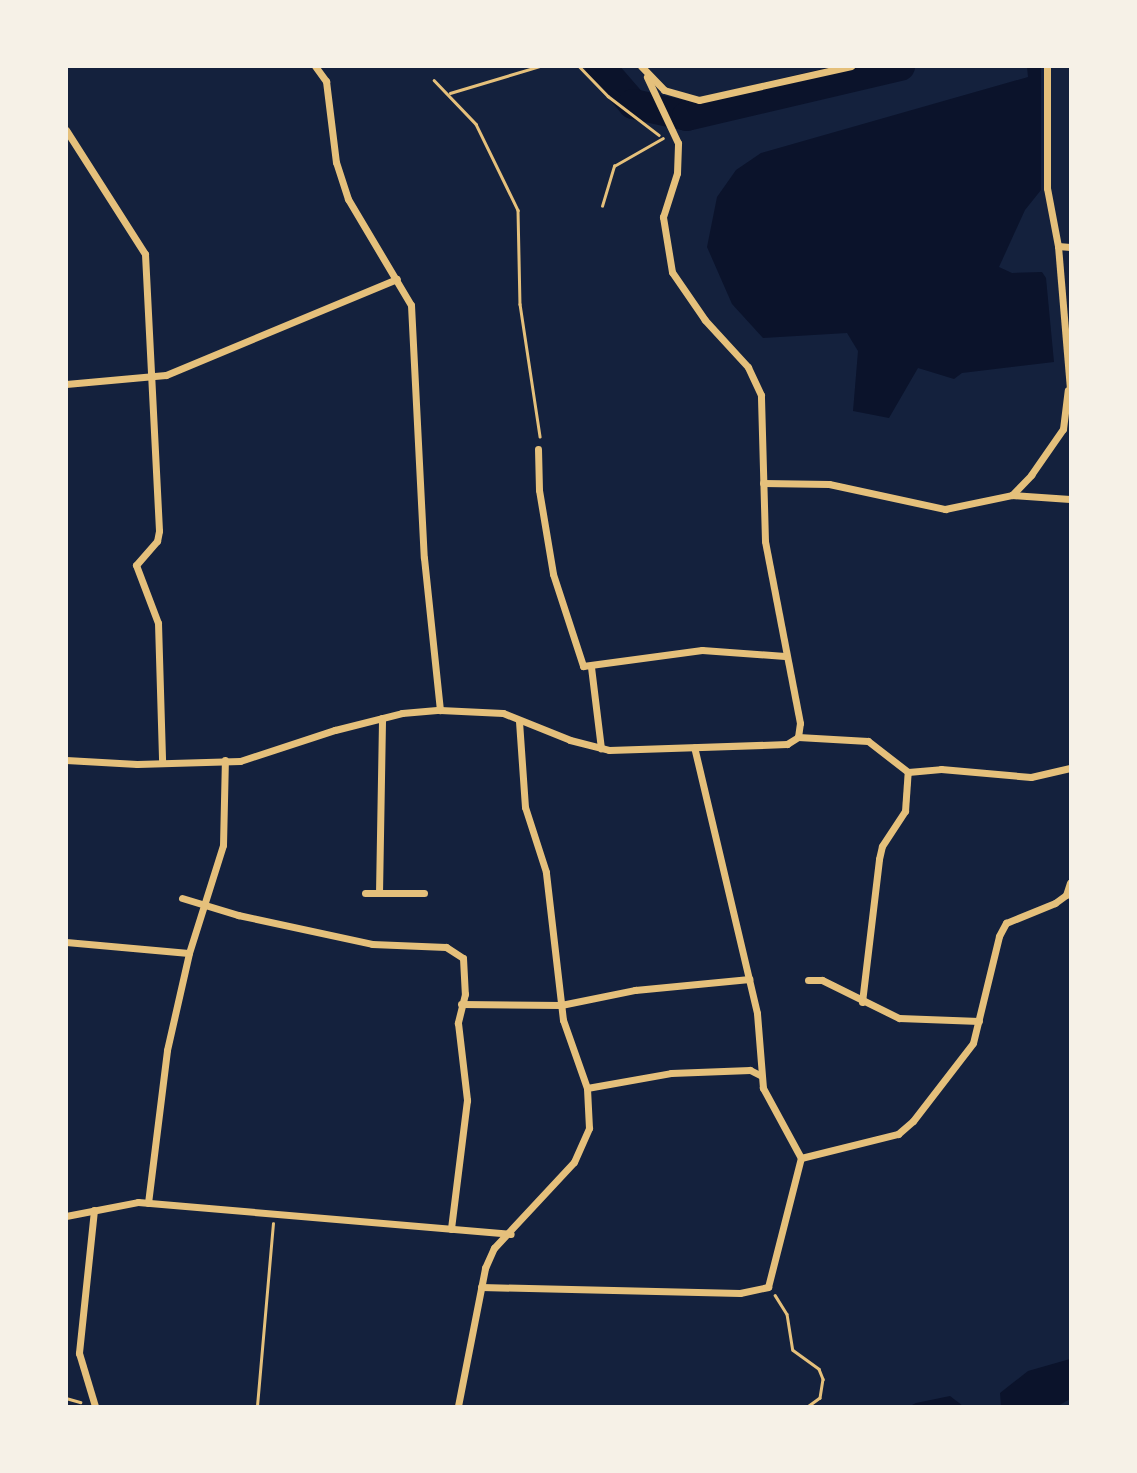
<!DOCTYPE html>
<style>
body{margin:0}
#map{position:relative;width:1137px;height:1473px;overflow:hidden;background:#14213d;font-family:"Exo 2",sans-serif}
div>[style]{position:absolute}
.water>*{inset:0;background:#0b132b}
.river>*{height:30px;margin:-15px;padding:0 15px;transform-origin:15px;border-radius:15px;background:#0b132b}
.path>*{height:2.5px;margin:-1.25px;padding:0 1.25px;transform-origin:1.25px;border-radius:1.25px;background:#e5c07b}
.minor>*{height:7px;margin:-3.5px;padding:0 3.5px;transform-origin:3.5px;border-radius:3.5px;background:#e5c07b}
span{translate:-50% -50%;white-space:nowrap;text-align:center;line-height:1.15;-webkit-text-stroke:7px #f6f1e7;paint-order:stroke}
.frame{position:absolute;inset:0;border:68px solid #f6f1e7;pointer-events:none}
</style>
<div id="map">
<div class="water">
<i style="clip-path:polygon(1027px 67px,1041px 67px,1041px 190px,1025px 210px,999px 267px,1012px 273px,1042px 272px,1046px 278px,1054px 362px,962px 373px,954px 379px,918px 368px,889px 418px,853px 411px,858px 351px,847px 333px,763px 338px,732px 304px,707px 247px,717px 197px,736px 170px,761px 153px,1028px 77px)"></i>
<i style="clip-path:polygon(1070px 1359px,1070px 1399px,1058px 1406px,1001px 1406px,1000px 1393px,1028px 1371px)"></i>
<i style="clip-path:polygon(950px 1396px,963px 1406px,910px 1406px,916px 1403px)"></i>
</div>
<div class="river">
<i style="left:600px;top:66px;width:50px;rotate:49deg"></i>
<i style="left:633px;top:104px;width:55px;rotate:12.5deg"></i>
<i style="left:687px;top:116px;width:219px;rotate:-13.2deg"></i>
</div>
<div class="path">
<i style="left:579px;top:66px;width:42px;rotate:46deg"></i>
<i style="left:608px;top:96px;width:64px;rotate:37.4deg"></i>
<i style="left:434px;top:80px;width:61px;rotate:46.3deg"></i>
<i style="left:476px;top:124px;width:96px;rotate:64deg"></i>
<i style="left:518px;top:210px;width:94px;rotate:88.8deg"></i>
<i style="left:520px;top:304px;width:134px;rotate:81.4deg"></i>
<i style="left:450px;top:93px;width:94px;rotate:-16.7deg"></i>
<i style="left:602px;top:206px;width:42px;rotate:-73.3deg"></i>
<i style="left:614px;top:166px;width:56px;rotate:-29.7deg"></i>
<i style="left:775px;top:1295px;width:22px;rotate:58deg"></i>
<i style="left:787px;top:1314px;width:36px;rotate:81deg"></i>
<i style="left:793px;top:1350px;width:32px;rotate:36deg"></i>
<i style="left:819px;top:1369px;width:11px;rotate:68deg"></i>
<i style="left:823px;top:1379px;width:19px;rotate:99deg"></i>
<i style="left:820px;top:1398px;width:14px;rotate:144deg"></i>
<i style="left:66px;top:1398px;width:15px;rotate:16deg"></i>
<i style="left:107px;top:1406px;width:8px"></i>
<i style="left:257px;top:1406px;width:183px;rotate:-85deg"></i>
</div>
<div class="minor">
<i style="left:315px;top:66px;width:19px;rotate:54deg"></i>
<i style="left:326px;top:81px;width:82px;rotate:83deg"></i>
<i style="left:336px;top:162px;width:39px;rotate:72deg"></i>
<i style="left:348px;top:199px;width:123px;rotate:59.3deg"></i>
<i style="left:411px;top:305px;width:253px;rotate:87.1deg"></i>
<i style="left:424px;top:558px;width:153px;rotate:84deg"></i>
<i style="left:641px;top:66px;width:33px;rotate:46deg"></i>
<i style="left:664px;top:90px;width:36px;rotate:16deg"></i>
<i style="left:699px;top:100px;width:156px;rotate:-12.6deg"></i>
<i style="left:1047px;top:66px;width:122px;rotate:90deg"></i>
<i style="left:1047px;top:188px;width:59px;rotate:79.3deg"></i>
<i style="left:1058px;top:246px;width:144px;rotate:85.2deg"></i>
<i style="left:66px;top:130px;width:147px;rotate:57.5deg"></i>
<i style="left:145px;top:254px;width:277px;rotate:87.1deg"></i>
<i style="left:159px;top:531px;width:10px;rotate:101deg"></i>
<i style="left:157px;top:541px;width:32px;rotate:131deg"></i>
<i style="left:136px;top:565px;width:62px;rotate:69.2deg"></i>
<i style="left:158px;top:623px;width:138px;rotate:88.3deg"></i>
<i style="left:1058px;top:246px;width:12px;rotate:5deg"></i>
<i style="left:66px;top:384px;width:100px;rotate:-5.1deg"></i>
<i style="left:166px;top:375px;width:250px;rotate:-22.6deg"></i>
<i style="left:538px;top:449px;width:41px;rotate:88.6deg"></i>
<i style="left:539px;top:490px;width:85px;rotate:80.5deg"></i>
<i style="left:553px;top:574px;width:97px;rotate:71.9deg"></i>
<i style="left:583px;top:666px;width:120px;rotate:-7.7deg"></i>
<i style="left:702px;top:650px;width:83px;rotate:4.1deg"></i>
<i style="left:763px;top:483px;width:66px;rotate:0.9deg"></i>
<i style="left:829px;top:484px;width:119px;rotate:12.2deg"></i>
<i style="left:945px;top:509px;width:68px;rotate:-11.8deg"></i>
<i style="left:1012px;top:495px;width:28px;rotate:-46deg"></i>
<i style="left:1031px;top:475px;width:56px;rotate:-55.2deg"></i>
<i style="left:1063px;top:429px;width:39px;rotate:-83deg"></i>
<i style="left:1012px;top:495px;width:58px;rotate:3.9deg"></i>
<i style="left:591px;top:667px;width:82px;rotate:83deg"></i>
<i style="left:798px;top:737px;width:70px;rotate:3.3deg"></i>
<i style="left:868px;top:741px;width:51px;rotate:37.8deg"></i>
<i style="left:908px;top:772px;width:33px;rotate:-5deg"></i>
<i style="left:941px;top:769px;width:90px;rotate:5.1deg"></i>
<i style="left:1031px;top:777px;width:40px;rotate:-13deg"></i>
<i style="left:66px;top:760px;width:71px;rotate:3.2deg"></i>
<i style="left:137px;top:764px;width:103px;rotate:-1.7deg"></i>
<i style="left:240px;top:761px;width:100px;rotate:-18.1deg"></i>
<i style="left:335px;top:730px;width:69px;rotate:-14.2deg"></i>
<i style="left:402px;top:713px;width:38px;rotate:-5deg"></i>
<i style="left:440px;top:710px;width:63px;rotate:2.7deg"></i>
<i style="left:503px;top:713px;width:72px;rotate:21.9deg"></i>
<i style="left:570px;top:740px;width:40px;rotate:14.4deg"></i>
<i style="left:609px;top:750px;width:178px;rotate:-1.9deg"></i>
<i style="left:787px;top:744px;width:13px;rotate:-32deg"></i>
<i style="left:798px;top:737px;width:14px;rotate:-82deg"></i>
<i style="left:800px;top:723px;width:185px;rotate:-100.9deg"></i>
<i style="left:765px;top:541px;width:146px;rotate:-91.6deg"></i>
<i style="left:761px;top:395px;width:31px;rotate:-115deg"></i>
<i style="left:748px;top:367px;width:64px;rotate:-132.5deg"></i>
<i style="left:705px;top:320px;width:58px;rotate:-124.5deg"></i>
<i style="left:672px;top:272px;width:56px;rotate:-99.3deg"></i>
<i style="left:663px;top:217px;width:46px;rotate:-72.3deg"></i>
<i style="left:677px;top:173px;width:30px;rotate:-88deg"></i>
<i style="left:678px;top:143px;width:73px;rotate:-115.2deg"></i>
<i style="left:365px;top:893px;width:59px"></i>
<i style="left:379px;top:893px;width:175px;rotate:-89deg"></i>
<i style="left:182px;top:898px;width:59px;rotate:16.9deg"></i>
<i style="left:238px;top:915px;width:137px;rotate:12.2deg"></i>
<i style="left:372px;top:944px;width:74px;rotate:2.3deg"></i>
<i style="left:446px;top:947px;width:20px;rotate:33deg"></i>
<i style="left:463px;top:958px;width:36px;rotate:87deg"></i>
<i style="left:465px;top:994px;width:30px;rotate:104deg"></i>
<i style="left:458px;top:1023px;width:78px;rotate:83.3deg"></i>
<i style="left:467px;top:1100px;width:130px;rotate:97.1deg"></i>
<i style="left:66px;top:942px;width:123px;rotate:5.1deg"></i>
<i style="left:808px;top:980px;width:14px"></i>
<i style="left:822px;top:980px;width:86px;rotate:26.3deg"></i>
<i style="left:899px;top:1018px;width:80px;rotate:2.1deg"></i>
<i style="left:862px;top:1002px;width:144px;rotate:-83.2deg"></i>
<i style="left:879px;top:859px;width:13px;rotate:-77deg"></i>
<i style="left:882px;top:846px;width:42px;rotate:-56.7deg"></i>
<i style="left:905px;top:811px;width:39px;rotate:-86deg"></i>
<i style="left:461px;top:1004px;width:100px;rotate:0.6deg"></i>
<i style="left:561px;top:1005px;width:76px;rotate:-11.5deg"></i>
<i style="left:635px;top:990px;width:115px;rotate:-5.5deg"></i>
<i style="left:587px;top:1088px;width:85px;rotate:-10.1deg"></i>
<i style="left:671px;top:1073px;width:79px;rotate:-2.2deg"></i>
<i style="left:750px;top:1070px;width:11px;rotate:27deg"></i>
<i style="left:801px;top:1158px;width:100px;rotate:-13.9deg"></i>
<i style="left:898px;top:1134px;width:20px;rotate:-41deg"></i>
<i style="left:913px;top:1121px;width:98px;rotate:-52.4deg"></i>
<i style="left:973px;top:1043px;width:110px;rotate:-76.3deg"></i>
<i style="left:999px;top:936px;width:15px;rotate:-62deg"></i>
<i style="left:1006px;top:923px;width:53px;rotate:-22.2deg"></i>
<i style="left:1055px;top:903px;width:14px;rotate:-36deg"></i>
<i style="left:1066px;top:895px;width:13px;rotate:-72deg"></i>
<i style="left:148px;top:1203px;width:154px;rotate:-82.9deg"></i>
<i style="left:167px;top:1050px;width:99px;rotate:-77.2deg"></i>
<i style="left:189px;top:953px;width:113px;rotate:-72.5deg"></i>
<i style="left:223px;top:845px;width:85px;rotate:-88.7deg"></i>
<i style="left:94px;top:1210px;width:144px;rotate:96deg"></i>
<i style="left:79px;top:1353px;width:55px;rotate:73.2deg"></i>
<i style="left:66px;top:1216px;width:73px;rotate:-11deg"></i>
<i style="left:138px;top:1202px;width:374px;rotate:4.9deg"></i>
<i style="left:481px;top:1287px;width:259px;rotate:1.3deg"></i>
<i style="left:740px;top:1293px;width:29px;rotate:-12deg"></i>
<i style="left:768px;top:1287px;width:133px;rotate:-75.7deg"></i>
<i style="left:801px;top:1158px;width:80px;rotate:-118.5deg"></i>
<i style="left:763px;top:1088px;width:75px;rotate:-94.6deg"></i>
<i style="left:757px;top:1013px;width:273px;rotate:-103.3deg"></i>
<i style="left:458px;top:1406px;width:141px;rotate:-78.9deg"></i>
<i style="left:485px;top:1268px;width:22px;rotate:-66deg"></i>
<i style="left:494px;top:1248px;width:117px;rotate:-47.1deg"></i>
<i style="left:574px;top:1162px;width:37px;rotate:-66deg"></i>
<i style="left:589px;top:1128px;width:40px;rotate:-92.9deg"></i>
<i style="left:587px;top:1088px;width:72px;rotate:-109.4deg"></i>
<i style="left:563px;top:1020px;width:149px;rotate:-96.6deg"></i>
<i style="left:546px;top:872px;width:68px;rotate:-107.9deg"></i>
<i style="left:525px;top:807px;width:86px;rotate:-94deg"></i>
</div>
<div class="frame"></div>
</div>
